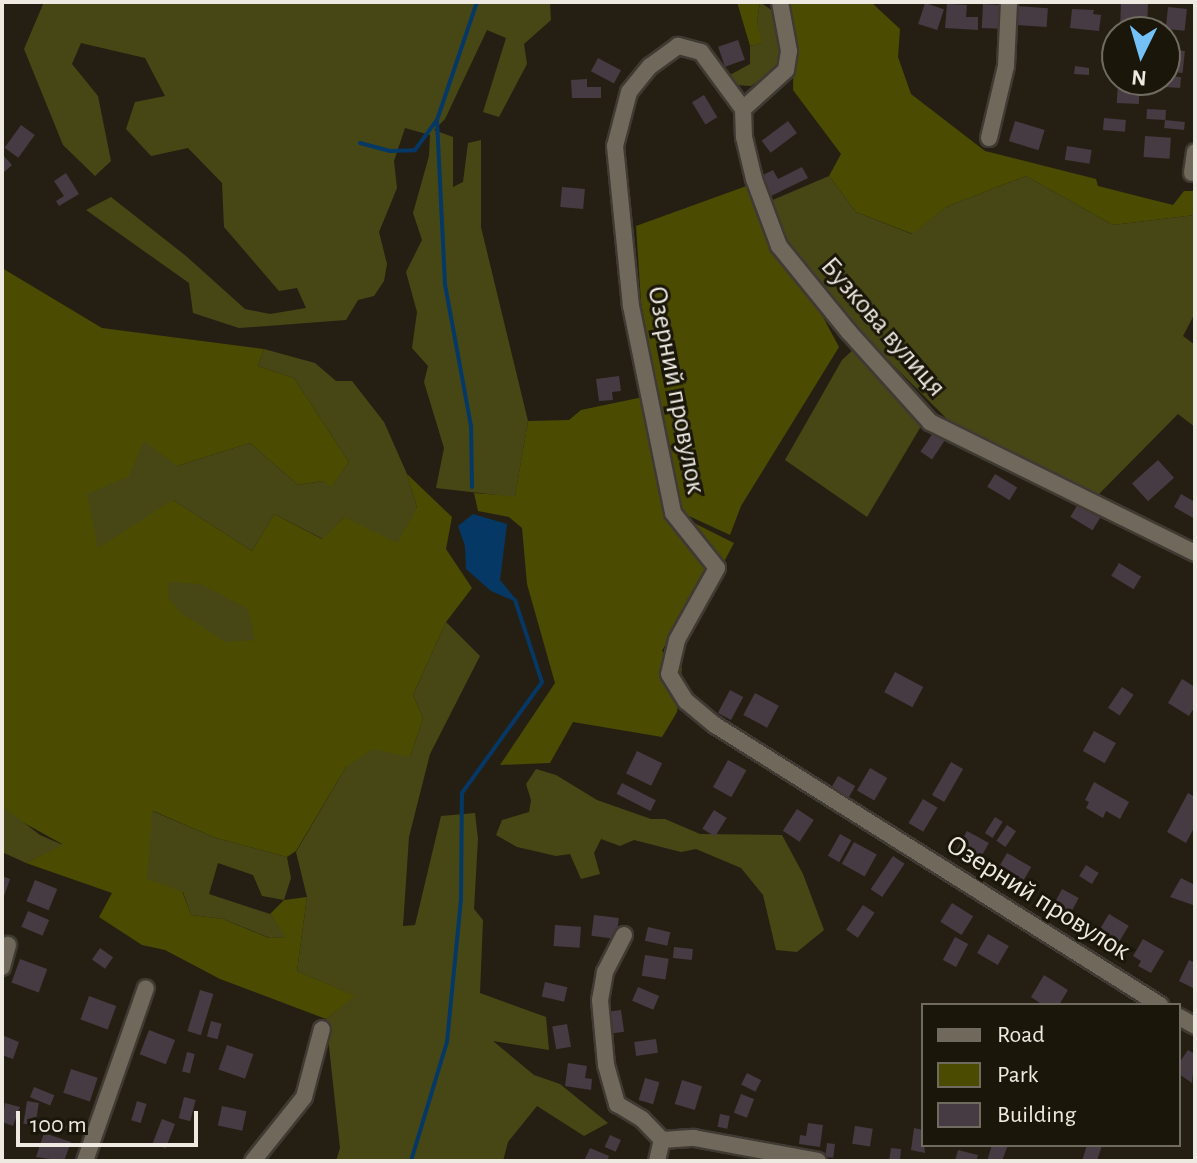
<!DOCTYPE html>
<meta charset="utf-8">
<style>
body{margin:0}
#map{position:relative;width:1197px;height:1163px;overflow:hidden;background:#251f13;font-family:"Alegreya Sans",sans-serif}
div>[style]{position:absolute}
.green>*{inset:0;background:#4b4b02}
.forest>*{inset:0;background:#464715}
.water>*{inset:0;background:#063865}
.stream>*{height:4px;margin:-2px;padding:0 2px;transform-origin:2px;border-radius:2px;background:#063865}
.building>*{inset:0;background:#463a43;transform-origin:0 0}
.roads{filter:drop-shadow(2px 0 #3f3a33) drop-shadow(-2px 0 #3f3a33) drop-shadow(0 2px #3f3a33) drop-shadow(0 -2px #3f3a33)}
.minor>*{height:16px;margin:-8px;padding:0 8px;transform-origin:8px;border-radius:8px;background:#70695b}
span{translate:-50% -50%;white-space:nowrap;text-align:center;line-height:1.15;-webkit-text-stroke:6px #1b160a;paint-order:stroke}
.street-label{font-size:28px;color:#eeeae2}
.frame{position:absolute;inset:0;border:4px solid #eeeae2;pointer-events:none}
.legend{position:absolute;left:921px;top:1003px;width:260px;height:144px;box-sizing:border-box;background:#1b160a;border:2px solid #6f6b60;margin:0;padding:10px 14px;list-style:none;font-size:24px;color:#eeeae2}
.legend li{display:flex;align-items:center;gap:16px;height:40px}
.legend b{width:40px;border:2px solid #6f6b60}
.north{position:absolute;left:1101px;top:16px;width:80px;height:80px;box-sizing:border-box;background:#1b160a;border:2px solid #6f6b60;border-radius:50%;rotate:185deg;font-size:22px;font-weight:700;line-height:32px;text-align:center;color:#eeeae2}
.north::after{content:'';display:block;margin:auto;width:28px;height:36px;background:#73c1f6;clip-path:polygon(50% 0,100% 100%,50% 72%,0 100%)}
.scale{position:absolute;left:16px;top:1111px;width:182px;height:36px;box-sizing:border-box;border:4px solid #eeeae2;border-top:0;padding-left:10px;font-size:24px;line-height:28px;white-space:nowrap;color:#eeeae2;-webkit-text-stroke:6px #1b160a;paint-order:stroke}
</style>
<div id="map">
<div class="green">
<i style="clip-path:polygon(737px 2px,760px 2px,757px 22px,763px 43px,750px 46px)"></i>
<i style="clip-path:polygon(785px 2px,871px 2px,900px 29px,898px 57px,911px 94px,985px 151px,1096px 179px,1098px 186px,1173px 205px,1184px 191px,1195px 191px,1195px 215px,1113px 225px,1026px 176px,946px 207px,913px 234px,856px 212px,829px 176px,841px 154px,793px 90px,794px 41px)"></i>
<i style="clip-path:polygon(752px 184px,839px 347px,741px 506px,730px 535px,678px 511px,641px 302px,636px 226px)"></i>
<i style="clip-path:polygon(2px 268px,102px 328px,264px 349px,258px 366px,294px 378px,349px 462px,331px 488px,322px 481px,298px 485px,250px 443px,177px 466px,173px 500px,252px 551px,274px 514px,322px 539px,344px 517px,417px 508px,407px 474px,452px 517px,446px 549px,472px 588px,446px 622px,413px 695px,423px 718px,410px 757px,346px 767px,296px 851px,287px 857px,216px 838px,153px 811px,191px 915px,223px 919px,269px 938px,285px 937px,270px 914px,284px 900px,307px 897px,297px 971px,356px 996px,326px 1019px,220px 979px,165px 950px,142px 945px,99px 917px,112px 893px,26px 863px,62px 844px,15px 818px,2px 806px)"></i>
<i style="clip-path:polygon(643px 397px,680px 516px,734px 543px,725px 560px,706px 572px,662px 651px,682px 668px,677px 712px,662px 737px,573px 722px,550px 763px,500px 765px,555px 683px,527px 584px,522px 528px,509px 517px,478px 511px,474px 493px,515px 496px,528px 421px,569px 420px,581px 410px)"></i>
</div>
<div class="forest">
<i style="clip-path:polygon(44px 2px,550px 2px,551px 20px,524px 44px,527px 64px,499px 117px,483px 112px,506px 38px,487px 30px,445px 119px,434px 130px,453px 137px,453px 187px,463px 182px,468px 143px,481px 140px,481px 227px,528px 421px,515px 497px,436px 488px,444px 448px,424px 382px,428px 366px,412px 348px,417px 312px,406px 272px,422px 240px,413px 213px,429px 156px,430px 135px,405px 128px,394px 161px,397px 188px,379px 232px,387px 264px,384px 281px,374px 296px,358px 300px,346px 320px,239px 328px,193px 313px,189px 283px,86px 210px,111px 197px,186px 256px,245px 309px,270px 314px,306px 308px,297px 288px,279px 291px,224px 227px,222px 183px,188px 148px,151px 156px,126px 129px,135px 102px,165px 96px,145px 58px,81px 43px,72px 64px,98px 96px,111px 161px,95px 176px,63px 145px,24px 49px)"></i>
<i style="clip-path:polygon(760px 2px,773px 11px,779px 20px,784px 49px,778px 68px,751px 86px,736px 85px,728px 76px,750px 64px,750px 46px,762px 43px,757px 22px)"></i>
<i style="clip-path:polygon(829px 176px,856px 212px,912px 234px,946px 207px,1026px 176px,1113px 225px,1195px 215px,1195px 313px,1183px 336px,1195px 345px,1195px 427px,1178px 414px,1098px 495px,948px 420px,865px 337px,787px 242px,768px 202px)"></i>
<i style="clip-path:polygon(856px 347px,923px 423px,867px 517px,785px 460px,842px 360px)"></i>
<i style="clip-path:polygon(264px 349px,315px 363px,336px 381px,352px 381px,384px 422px,407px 474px,417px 508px,397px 543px,344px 517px,323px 539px,274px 514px,252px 551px,173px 500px,98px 548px,87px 494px,129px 476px,144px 441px,177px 466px,250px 443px,298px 485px,322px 481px,331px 487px,349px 462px,294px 378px,258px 366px)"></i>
<i style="clip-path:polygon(168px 582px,201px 584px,248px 609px,255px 640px,225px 642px,181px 613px,169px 599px)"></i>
<i style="clip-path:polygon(446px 622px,480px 656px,430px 754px,409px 837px,403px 926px,415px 925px,441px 816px,475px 813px,478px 839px,474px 909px,483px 920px,480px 993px,546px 1017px,549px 1050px,493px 1041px,534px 1075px,560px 1084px,608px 1123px,584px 1136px,537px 1106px,508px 1142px,503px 1161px,336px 1161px,340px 1148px,326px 1019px,355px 996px,297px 971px,307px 897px,296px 852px,346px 767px,373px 749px,410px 757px,423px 718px,413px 695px)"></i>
<i style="clip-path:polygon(536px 769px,556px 775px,597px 800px,651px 819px,665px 819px,700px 834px,782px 835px,803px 874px,824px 930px,797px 952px,776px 950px,763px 895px,741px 868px,696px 849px,681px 852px,634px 840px,620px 846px,601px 839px,594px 853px,600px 874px,581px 879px,570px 854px,556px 856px,517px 847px,496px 835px,502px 820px,529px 812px,531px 800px,526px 784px)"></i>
<i style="clip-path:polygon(2px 806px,40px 835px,63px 845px,26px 863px,2px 852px)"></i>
<i style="clip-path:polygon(152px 811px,216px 838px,287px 857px,291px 878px,284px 900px,262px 896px,253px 875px,218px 863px,209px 894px,270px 914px,286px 937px,270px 938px,223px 919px,191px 915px,183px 892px,147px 879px)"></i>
</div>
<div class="water">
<i style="clip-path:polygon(473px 514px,507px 524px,500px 580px,519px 603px,491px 591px,466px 569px,465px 546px,458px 526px)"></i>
</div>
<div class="stream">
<i style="left:360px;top:143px;width:31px;rotate:15deg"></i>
<i style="left:390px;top:151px;width:25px;rotate:-2deg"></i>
<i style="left:415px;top:150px;width:37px;rotate:-54deg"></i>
<i style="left:472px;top:487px;width:61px;rotate:-90.9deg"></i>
<i style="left:471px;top:426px;width:144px;rotate:-100.4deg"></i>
<i style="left:445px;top:284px;width:164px;rotate:-92.8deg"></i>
<i style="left:437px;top:120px;width:125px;rotate:-71.3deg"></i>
<i style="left:411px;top:1161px;width:124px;rotate:-73.2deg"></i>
<i style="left:447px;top:1042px;width:144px;rotate:-84.4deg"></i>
<i style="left:461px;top:899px;width:106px;rotate:-89.5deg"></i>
<i style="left:462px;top:793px;width:137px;rotate:-54.2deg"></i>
<i style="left:542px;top:682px;width:86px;rotate:-108.2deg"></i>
</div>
<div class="building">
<i style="left:1121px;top:2px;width:27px;height:20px;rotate:2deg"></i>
<i style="left:925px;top:3px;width:20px;height:22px;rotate:18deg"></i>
<i style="clip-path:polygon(947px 4px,967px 5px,966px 17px,978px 17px,978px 30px,945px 28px)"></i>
<i style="left:983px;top:4px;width:17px;height:24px;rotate:3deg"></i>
<i style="left:1017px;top:6px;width:31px;height:19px;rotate:4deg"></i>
<i style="left:1168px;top:7px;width:19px;height:22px;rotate:6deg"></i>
<i style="clip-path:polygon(1072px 9px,1094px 10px,1093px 14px,1101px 15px,1099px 31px,1070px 28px)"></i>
<i style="left:738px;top:40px;width:21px;height:21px;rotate:71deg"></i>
<i style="left:1165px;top:49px;width:20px;height:22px;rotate:6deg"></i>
<i style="left:598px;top:58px;width:26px;height:15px;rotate:28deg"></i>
<i style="clip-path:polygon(1075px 66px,1089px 68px,1089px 75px,1074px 74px)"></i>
<i style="left:1165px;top:76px;width:16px;height:11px;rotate:4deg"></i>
<i style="clip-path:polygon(587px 79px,587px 87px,601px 87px,601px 98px,572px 98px,571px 80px)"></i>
<i style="left:1118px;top:80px;width:22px;height:23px;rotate:3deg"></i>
<i style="left:704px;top:95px;width:26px;height:14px;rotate:59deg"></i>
<i style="left:1147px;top:109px;width:19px;height:10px;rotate:3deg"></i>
<i style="left:1104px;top:118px;width:22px;height:12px;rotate:5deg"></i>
<i style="left:1165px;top:120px;width:20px;height:8px;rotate:6deg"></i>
<i style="left:788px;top:121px;width:15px;height:33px;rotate:53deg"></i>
<i style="left:1015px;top:121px;width:31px;height:21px;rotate:17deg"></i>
<i style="left:21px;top:125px;width:17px;height:28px;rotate:36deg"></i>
<i style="left:1145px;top:136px;width:26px;height:21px;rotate:4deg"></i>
<i style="left:1067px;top:146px;width:25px;height:14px;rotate:9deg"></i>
<i style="clip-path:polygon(2px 154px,12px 165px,2px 174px)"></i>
<i style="clip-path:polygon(802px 167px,808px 178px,771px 196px,761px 176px,773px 170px,778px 179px)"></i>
<i style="clip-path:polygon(66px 173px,79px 194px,59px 206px,56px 201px,64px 196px,54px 181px)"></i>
<i style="left:562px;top:187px;width:23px;height:20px;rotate:5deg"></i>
<i style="clip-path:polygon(619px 376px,621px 391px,612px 392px,613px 400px,599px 401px,596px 379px)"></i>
<i style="left:935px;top:430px;width:14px;height:26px;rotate:34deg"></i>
<i style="left:1158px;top:460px;width:24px;height:35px;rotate:48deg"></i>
<i style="left:995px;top:474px;width:26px;height:15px;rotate:31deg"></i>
<i style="clip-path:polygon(1181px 494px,1195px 502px,1195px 519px,1174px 507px)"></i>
<i style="left:1078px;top:504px;width:26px;height:15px;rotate:31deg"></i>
<i style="left:1119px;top:563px;width:26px;height:15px;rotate:31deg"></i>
<i style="left:895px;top:672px;width:32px;height:23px;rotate:28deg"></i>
<i style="clip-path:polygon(1182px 679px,1195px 687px,1195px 706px,1189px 716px,1168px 703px)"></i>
<i style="left:1122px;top:687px;width:14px;height:25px;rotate:34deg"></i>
<i style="left:730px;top:690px;width:15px;height:26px;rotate:28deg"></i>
<i style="left:755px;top:693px;width:27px;height:25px;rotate:28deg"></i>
<i style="left:1094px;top:731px;width:25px;height:23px;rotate:29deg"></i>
<i style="left:637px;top:751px;width:28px;height:25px;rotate:26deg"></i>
<i style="left:728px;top:760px;width:21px;height:31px;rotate:29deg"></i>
<i style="left:951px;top:762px;width:14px;height:38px;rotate:30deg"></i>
<i style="left:870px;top:768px;width:20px;height:26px;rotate:30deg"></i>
<i style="left:838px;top:776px;width:20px;height:14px;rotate:30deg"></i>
<i style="clip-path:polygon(1094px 782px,1129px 802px,1120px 819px,1106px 811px,1103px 818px,1086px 808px,1089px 802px,1085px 800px)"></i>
<i style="left:622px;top:783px;width:38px;height:12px;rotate:27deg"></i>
<i style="clip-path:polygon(1188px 793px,1195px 797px,1195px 826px,1186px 843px,1167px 832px)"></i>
<i style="left:923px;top:799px;width:17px;height:28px;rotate:31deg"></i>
<i style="left:797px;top:809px;width:20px;height:26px;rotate:33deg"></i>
<i style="left:714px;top:810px;width:15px;height:22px;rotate:32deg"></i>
<i style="left:995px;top:817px;width:9px;height:19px;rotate:32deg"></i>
<i style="left:1007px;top:825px;width:11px;height:19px;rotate:34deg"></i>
<i style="left:967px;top:831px;width:25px;height:27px;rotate:29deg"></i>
<i style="left:840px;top:834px;width:13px;height:25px;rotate:29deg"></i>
<i style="left:854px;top:842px;width:26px;height:25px;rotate:29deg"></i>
<i style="left:1007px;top:853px;width:28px;height:26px;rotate:30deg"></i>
<i style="left:893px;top:856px;width:14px;height:40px;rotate:34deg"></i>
<i style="left:1086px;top:865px;width:15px;height:13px;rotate:32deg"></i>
<i style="clip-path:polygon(2px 876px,10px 879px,2px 902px)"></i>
<i style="clip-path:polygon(1181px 878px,1195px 885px,1193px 905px,1170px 897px)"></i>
<i style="left:35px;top:880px;width:24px;height:23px;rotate:22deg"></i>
<i style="left:1062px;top:889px;width:19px;height:25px;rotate:28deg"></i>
<i style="left:952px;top:903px;width:25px;height:22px;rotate:32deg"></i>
<i style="left:863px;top:905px;width:14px;height:30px;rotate:34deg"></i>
<i style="left:28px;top:911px;width:23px;height:17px;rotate:23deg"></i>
<i style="left:1109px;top:914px;width:23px;height:29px;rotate:31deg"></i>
<i style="left:594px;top:915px;width:25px;height:21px;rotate:7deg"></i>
<i style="left:555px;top:925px;width:26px;height:21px;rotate:4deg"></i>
<i style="left:648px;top:927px;width:23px;height:14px;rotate:13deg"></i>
<i style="left:988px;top:934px;width:24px;height:22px;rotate:30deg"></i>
<i style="left:955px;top:937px;width:15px;height:26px;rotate:28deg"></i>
<i style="clip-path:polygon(1143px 939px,1164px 951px,1151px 973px,1138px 966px,1141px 961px,1133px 956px)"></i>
<i style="left:674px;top:947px;width:19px;height:11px;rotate:6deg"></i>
<i style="left:100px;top:948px;width:16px;height:14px;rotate:35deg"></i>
<i style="left:645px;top:955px;width:24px;height:21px;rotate:9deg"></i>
<i style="left:20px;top:959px;width:29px;height:25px;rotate:20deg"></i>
<i style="clip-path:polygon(1189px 960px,1195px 963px,1195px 989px,1179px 981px)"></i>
<i style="clip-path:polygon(1044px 975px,1068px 990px,1059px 1005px,1043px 1005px,1031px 997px)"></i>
<i style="left:545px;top:982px;width:23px;height:15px;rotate:13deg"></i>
<i style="left:638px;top:987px;width:23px;height:15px;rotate:23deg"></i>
<i style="left:200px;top:990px;width:14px;height:43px;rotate:17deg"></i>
<i style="left:89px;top:996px;width:29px;height:25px;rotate:20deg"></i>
<i style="left:621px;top:1010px;width:22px;height:15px;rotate:82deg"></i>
<i style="left:211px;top:1021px;width:11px;height:16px;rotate:15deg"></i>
<i style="left:567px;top:1024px;width:23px;height:15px;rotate:80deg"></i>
<i style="left:149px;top:1030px;width:28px;height:26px;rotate:21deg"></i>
<i style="clip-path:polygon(2px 1035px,19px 1042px,13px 1059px,2px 1055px)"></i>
<i style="left:656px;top:1039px;width:14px;height:22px;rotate:82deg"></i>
<i style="left:227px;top:1045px;width:28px;height:26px;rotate:19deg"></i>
<i style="clip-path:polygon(1188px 1050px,1195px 1054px,1192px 1083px,1179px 1074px,1179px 1063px)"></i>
<i style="left:187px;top:1052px;width:8px;height:20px;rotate:14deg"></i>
<i style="clip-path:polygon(568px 1063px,587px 1066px,585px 1078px,592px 1079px,591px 1090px,565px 1086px)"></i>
<i style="left:71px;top:1069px;width:28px;height:25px;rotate:18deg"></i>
<i style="left:747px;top:1073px;width:16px;height:13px;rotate:27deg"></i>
<i style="left:645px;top:1078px;width:15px;height:23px;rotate:16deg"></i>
<i style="left:682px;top:1080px;width:21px;height:25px;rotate:17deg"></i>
<i style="left:34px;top:1087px;width:22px;height:11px;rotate:22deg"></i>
<i style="left:741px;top:1094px;width:14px;height:20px;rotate:21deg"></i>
<i style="left:184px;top:1097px;width:12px;height:22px;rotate:14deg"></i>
<i style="left:27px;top:1101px;width:12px;height:23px;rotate:9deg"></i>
<i style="left:137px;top:1101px;width:10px;height:20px;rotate:17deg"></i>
<i style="clip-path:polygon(5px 1103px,20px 1107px,13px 1126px,2px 1122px)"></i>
<i style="left:222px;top:1106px;width:25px;height:20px;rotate:12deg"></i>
<i style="left:720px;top:1114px;width:10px;height:13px;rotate:11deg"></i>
<i style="left:69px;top:1118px;width:24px;height:11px;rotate:22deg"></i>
<i style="left:162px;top:1119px;width:14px;height:26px;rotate:21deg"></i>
<i style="clip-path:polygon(808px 1123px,823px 1125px,820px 1147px,799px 1144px,800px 1135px,806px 1136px)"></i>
<i style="left:855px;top:1126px;width:18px;height:18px;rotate:9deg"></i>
<i style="clip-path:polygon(914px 1128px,923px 1130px,925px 1153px,911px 1150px)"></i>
<i style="clip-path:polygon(44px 1133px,71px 1142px,64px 1161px,36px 1157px)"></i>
<i style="left:610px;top:1135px;width:12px;height:13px;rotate:24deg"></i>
<i style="left:827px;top:1143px;width:8px;height:14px;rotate:7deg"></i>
<i style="clip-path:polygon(992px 1145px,1008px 1145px,1002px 1161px,987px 1161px)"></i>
<i style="clip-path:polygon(1087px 1145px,1102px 1145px,1097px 1161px,1082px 1161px)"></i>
<i style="clip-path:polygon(590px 1148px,609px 1156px,607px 1161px,584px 1161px)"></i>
<i style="clip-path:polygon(891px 1148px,901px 1149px,900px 1161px,889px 1161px)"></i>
<i style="clip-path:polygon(958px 1150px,978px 1155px,976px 1161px,955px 1161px)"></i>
</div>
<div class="roads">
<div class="minor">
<i style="left:780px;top:2px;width:50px;rotate:79.6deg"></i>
<i style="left:789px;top:51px;width:19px;rotate:99deg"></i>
<i style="left:786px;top:70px;width:58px;rotate:137.8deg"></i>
<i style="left:743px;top:109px;width:28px;rotate:88deg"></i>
<i style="left:744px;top:137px;width:43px;rotate:76.6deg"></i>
<i style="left:754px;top:179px;width:72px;rotate:69.5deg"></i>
<i style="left:779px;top:246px;width:111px;rotate:50.9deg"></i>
<i style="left:849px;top:332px;width:121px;rotate:48deg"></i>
<i style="left:930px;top:422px;width:296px;rotate:26.3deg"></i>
<i style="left:743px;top:109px;width:71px;rotate:-126.4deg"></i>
<i style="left:701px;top:52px;width:24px;rotate:-165deg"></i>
<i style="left:678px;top:46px;width:34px;rotate:144deg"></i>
<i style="left:650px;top:66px;width:33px;rotate:129deg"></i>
<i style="left:629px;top:92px;width:56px;rotate:104.5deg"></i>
<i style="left:615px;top:146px;width:161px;rotate:84.3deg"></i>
<i style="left:631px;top:306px;width:211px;rotate:78.5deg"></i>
<i style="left:673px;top:513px;width:70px;rotate:51.3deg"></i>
<i style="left:717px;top:568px;width:82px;rotate:119.1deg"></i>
<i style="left:677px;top:640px;width:35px;rotate:103deg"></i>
<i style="left:669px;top:674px;width:32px;rotate:58deg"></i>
<i style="left:686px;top:701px;width:38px;rotate:40deg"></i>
<i style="left:715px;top:725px;width:526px;rotate:32.18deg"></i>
<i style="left:989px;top:138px;width:74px;rotate:-76.7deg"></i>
<i style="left:1006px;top:66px;width:64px;rotate:-87.3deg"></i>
<i style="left:1192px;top:173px;width:21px;rotate:-82deg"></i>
<i style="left:624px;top:935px;width:42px;rotate:117.2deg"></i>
<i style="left:605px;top:972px;width:28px;rotate:100deg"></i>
<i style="left:600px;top:1000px;width:65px;rotate:84.7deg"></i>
<i style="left:606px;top:1065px;width:41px;rotate:74.2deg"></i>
<i style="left:617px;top:1104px;width:29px;rotate:31deg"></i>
<i style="left:642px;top:1119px;width:29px;rotate:46deg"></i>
<i style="left:2px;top:967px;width:23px;rotate:-75deg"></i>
<i style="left:1179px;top:1017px;width:18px;rotate:29deg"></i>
<i style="left:662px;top:1140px;width:32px;rotate:-4deg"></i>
<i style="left:694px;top:1138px;width:126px;rotate:10.5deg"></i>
<i style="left:85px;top:1161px;width:183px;rotate:-70.6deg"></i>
<i style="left:253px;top:1161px;width:82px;rotate:-51.4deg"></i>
<i style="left:304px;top:1097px;width:70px;rotate:-75.2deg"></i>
<i style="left:657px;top:1161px;width:22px;rotate:-77deg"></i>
</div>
</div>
<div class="street-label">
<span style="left:883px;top:327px;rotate:49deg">Бузкова вулиця</span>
<span style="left:676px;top:390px;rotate:79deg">Озерний провулок</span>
<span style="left:1038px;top:898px;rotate:32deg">Озерний провулок</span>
</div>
<div class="frame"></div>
<ul class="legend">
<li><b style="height:10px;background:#70695b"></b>Road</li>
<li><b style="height:22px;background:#4b4b02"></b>Park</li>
<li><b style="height:22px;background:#463a43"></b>Building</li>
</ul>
<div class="north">N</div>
<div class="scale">100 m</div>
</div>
